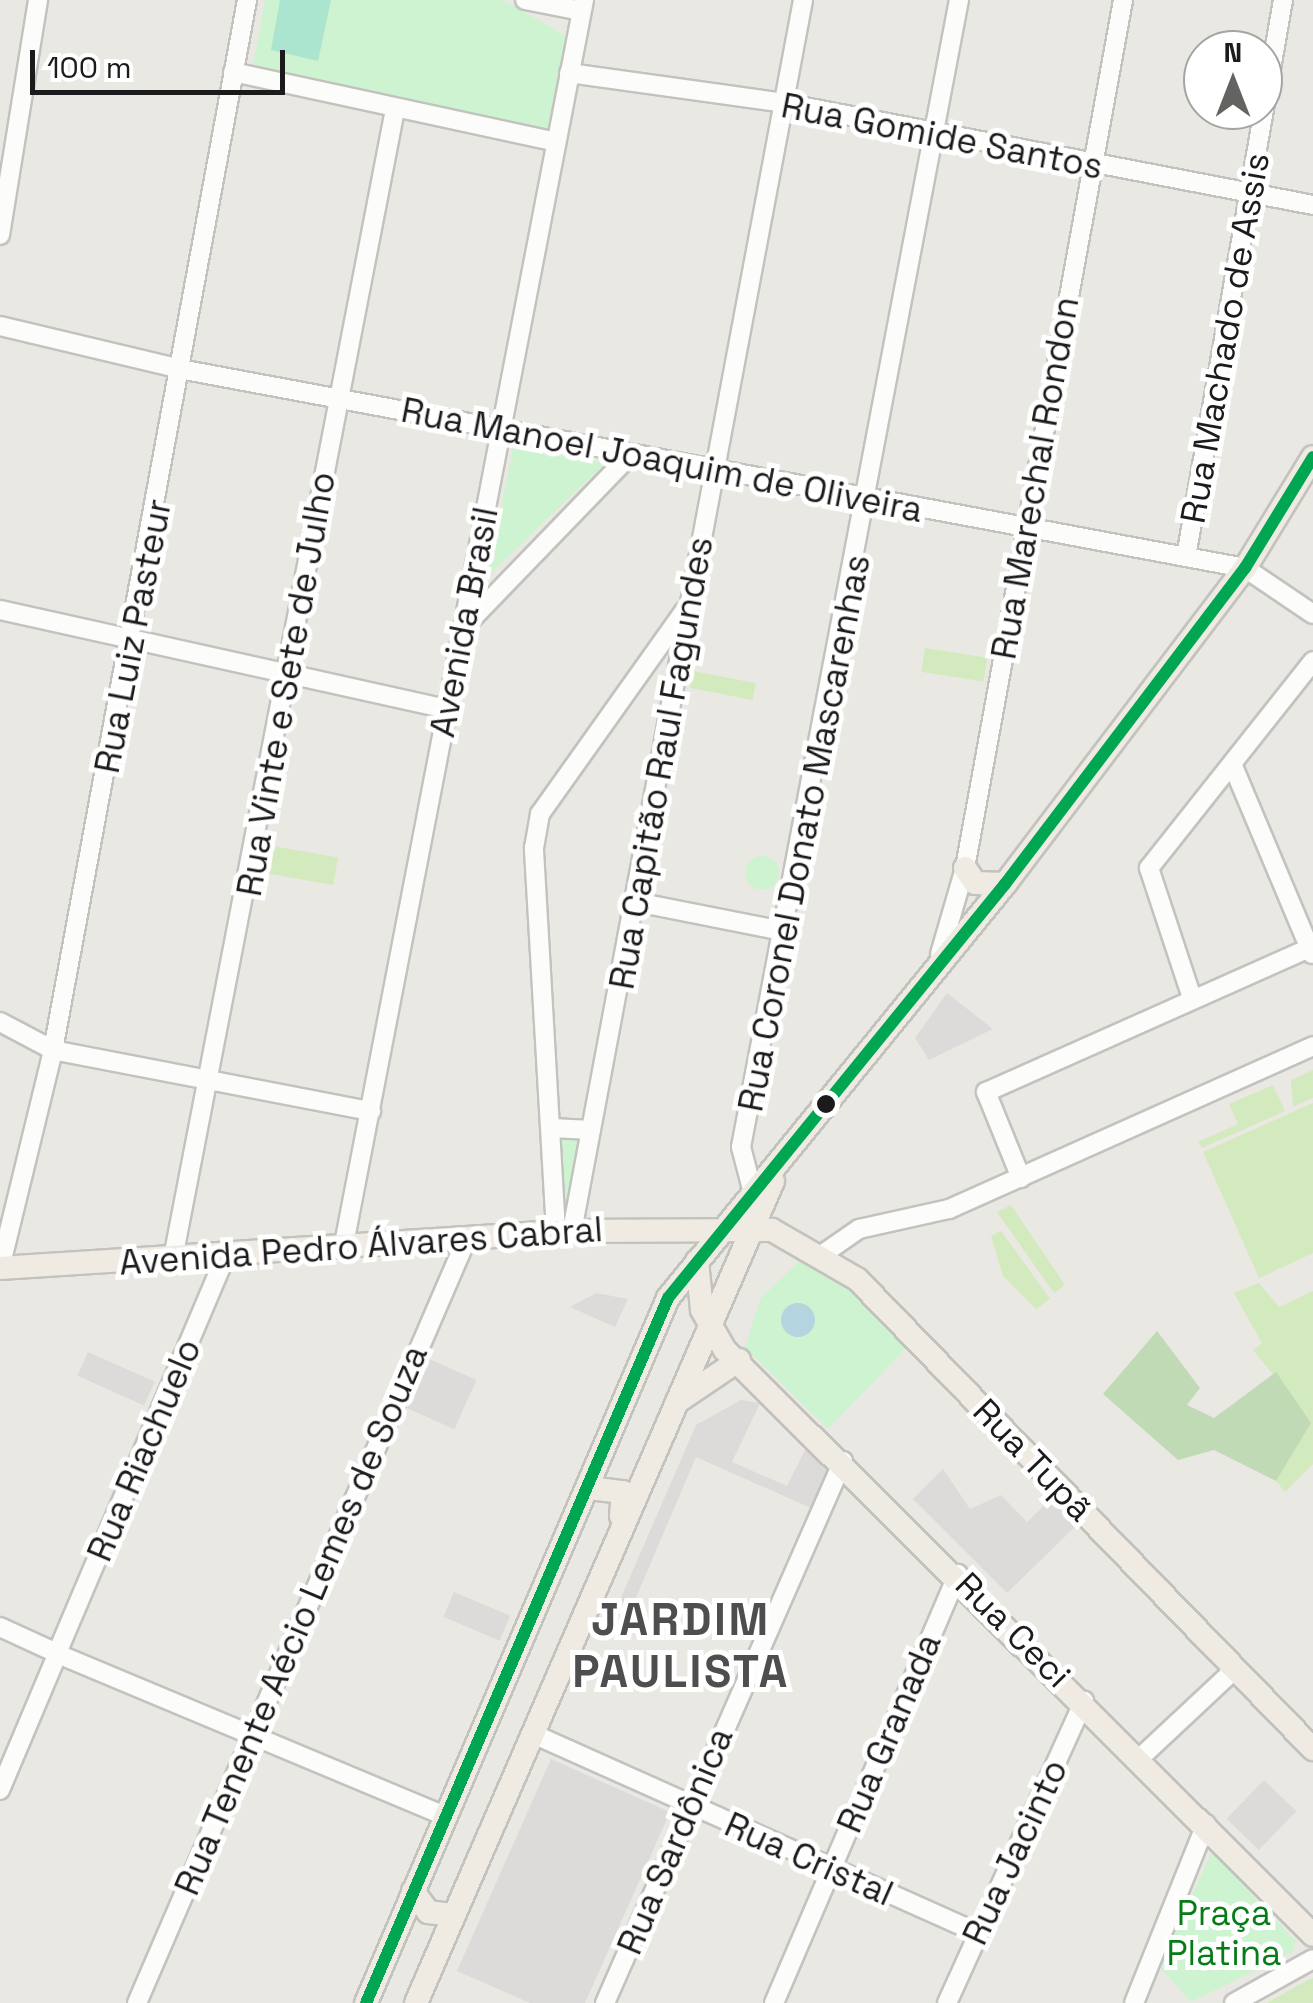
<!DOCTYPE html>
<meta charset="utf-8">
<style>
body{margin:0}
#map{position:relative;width:1313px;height:2003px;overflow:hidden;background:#eae8e2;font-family:"Space Grotesk",sans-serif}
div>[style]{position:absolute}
.grass>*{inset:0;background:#d3eabe;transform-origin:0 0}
.forest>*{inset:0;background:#c1dab6}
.park>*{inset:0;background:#cef3d0}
.round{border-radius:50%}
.pitch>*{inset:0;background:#abe4cf}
.parking>*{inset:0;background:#dcdbd9;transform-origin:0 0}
.water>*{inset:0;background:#b4d4df}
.roads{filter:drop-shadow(2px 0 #c2c2bf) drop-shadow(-2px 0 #c2c2bf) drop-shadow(0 2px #c2c2bf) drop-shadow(0 -2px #c2c2bf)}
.minor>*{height:18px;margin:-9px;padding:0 9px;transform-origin:9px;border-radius:9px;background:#fcfcfb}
.major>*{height:22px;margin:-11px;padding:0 11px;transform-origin:11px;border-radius:11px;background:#f0ebe2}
.bus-1>*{height:12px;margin:-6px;padding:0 6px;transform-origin:6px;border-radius:6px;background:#00a651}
.dots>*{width:28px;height:28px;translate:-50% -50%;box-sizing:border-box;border:5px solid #fff;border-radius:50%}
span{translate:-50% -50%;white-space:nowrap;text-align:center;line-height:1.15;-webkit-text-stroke:10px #fff;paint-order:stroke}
.street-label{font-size:35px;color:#1b1b1b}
.park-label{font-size:35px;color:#067c17}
.district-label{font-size:45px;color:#4e4e4e;font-weight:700;letter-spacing:2.5px}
.north{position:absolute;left:1183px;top:30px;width:100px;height:100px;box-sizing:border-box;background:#fff;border:2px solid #a4a4a4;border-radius:50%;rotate:0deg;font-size:28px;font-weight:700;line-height:40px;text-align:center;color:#1b1b1b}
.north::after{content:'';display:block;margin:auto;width:35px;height:45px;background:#636361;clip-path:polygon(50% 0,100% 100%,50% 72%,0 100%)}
.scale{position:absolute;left:30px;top:50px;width:255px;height:45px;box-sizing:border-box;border:5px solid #1b1b1b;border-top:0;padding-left:12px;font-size:30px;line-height:35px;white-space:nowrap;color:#1b1b1b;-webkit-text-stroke:8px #fff;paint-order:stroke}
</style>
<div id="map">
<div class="grass">
<i style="left:925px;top:648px;width:63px;height:24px;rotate:9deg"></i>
<i style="left:693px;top:671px;width:64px;height:17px;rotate:11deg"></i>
<i style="left:273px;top:846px;width:66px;height:28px;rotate:10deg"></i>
<i style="clip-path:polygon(1313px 1070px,1313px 1098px,1293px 1107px,1291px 1080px)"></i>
<i style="clip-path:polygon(1273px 1085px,1285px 1111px,1202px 1148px,1198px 1142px,1238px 1124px,1229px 1104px)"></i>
<i style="clip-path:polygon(1313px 1103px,1313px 1253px,1259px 1278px,1203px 1152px)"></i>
<i style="clip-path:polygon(1011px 1205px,1065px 1285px,1054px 1293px,997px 1212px)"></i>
<i style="clip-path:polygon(1001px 1231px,1050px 1299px,1036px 1309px,1003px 1276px,991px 1236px)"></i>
<i style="clip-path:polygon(1259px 1283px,1279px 1307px,1313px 1291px,1313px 1464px,1285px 1492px,1276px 1481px,1311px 1422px,1253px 1350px,1262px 1343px,1234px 1293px)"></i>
<i style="clip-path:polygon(1313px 1978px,1313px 2003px,1267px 2003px,1308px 1980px)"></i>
</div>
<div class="forest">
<i style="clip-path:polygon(1157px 1331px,1200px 1388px,1187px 1405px,1214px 1418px,1276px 1372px,1311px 1423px,1276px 1481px,1214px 1450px,1178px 1460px,1103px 1394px)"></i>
</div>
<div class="park">
<i style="clip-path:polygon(265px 0,503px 0,566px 36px,548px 130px,252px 70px)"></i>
<i style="clip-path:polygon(513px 447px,605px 463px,488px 576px)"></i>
<i class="round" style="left:745px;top:856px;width:34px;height:34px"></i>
<i style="clip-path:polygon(562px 1133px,582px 1137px,570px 1216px,562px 1216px)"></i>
<i style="clip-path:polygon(805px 1255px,913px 1341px,828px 1429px,745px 1348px,760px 1299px)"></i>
<i style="clip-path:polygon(1212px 1852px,1296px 1941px,1292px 1952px,1191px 2002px,1159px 1966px)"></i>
</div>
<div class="pitch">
<i style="clip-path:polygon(280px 0,331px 0,318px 61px,271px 50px)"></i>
</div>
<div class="parking">
<i style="clip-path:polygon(947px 993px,993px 1029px,929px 1060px,915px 1038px)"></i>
<i style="clip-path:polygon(596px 1293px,628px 1299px,615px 1327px,570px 1307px)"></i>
<i style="left:88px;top:1352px;width:73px;height:26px;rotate:24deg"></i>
<i style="left:427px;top:1358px;width:54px;height:54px;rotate:24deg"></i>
<i style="clip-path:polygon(741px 1400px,760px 1403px,732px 1462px,787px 1486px,806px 1448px,828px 1469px,811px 1508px,696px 1457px,632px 1607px,620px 1600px,696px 1425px)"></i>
<i style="clip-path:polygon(943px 1469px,970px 1509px,1001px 1495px,1027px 1522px,1057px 1493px,1083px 1519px,1007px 1593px,913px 1499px)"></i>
<i style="left:454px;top:1592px;width:61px;height:27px;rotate:23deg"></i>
<i style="clip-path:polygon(551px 1759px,670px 1812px,585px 2003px,530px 2003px,457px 1971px)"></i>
<i style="left:1264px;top:1780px;width:45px;height:54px;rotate:44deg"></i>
</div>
<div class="water">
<i class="round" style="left:781px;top:1303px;width:34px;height:34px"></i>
</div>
<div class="roads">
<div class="minor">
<i style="left:525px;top:0;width:57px;rotate:11.1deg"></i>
<i style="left:233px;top:72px;width:330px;rotate:12.2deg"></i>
<i style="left:569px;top:73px;width:217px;rotate:7.9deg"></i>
<i style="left:784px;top:103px;width:539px;rotate:10.91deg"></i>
<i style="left:0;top:235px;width:238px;rotate:-80.8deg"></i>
<i style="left:0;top:326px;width:190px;rotate:13.4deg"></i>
<i style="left:185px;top:370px;width:1078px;rotate:10.58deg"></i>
<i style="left:1245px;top:568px;width:82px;rotate:34.1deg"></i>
<i style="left:1186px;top:557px;width:565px;rotate:-80.12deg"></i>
<i style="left:0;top:610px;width:459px;rotate:12.5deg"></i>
<i style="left:463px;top:628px;width:240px;rotate:-46deg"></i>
<i style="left:1233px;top:766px;width:204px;rotate:67.2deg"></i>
<i style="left:636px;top:902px;width:154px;rotate:11.2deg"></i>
<i style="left:940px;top:954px;width:90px;rotate:-73.8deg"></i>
<i style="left:965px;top:868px;width:882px;rotate:-79.68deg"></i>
<i style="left:1192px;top:998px;width:137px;rotate:-108.3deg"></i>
<i style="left:1149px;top:868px;width:264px;rotate:-51.6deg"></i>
<i style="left:0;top:1022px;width:60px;rotate:27.8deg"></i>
<i style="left:53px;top:1050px;width:324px;rotate:10.9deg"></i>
<i style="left:552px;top:1128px;width:39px;rotate:3deg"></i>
<i style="left:1021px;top:1178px;width:93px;rotate:-112.1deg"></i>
<i style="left:986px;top:1092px;width:354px;rotate:-24deg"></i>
<i style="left:753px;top:1193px;width:48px;rotate:-104.6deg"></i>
<i style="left:741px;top:1147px;width:1168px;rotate:-79.24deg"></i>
<i style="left:572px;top:1231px;width:1252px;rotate:-79.37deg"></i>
<i style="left:556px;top:1232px;width:385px;rotate:-93.3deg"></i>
<i style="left:534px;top:848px;width:35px;rotate:-80deg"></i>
<i style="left:540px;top:814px;width:250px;rotate:-54.6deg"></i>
<i style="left:344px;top:1244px;width:1267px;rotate:-79.08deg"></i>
<i style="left:823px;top:1254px;width:44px;rotate:-34.8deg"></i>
<i style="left:859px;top:1229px;width:92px;rotate:-12.5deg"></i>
<i style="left:949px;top:1209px;width:399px;rotate:-24.1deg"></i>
<i style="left:173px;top:1258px;width:1169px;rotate:-79.06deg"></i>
<i style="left:0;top:1268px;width:224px;rotate:-76.3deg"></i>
<i style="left:53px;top:1050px;width:1068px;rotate:-79.53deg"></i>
<i style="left:0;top:1627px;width:55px;rotate:24.7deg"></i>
<i style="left:60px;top:1646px;width:427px;rotate:-67deg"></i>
<i style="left:65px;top:1657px;width:412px;rotate:22.7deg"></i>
<i style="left:533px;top:1734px;width:487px;rotate:24.1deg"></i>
<i style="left:1141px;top:1757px;width:129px;rotate:-43.1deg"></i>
<i style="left:0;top:1790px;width:139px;rotate:-67.1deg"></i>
<i style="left:137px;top:2003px;width:833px;rotate:-66.67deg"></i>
<i style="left:605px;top:2003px;width:592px;rotate:-66.29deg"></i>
<i style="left:774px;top:2003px;width:467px;rotate:-66.8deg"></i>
<i style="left:947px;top:2003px;width:332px;rotate:-65.6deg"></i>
<i style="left:1134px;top:2003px;width:193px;rotate:-68.1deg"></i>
<i style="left:1234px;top:2003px;width:90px;rotate:-29.1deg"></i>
</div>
<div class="major">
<i style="left:965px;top:868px;width:18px;rotate:56deg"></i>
<i style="left:975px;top:883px;width:30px;rotate:2deg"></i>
<i style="left:697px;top:1261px;width:49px;rotate:84.2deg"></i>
<i style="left:702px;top:1310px;width:46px;rotate:60.1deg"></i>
<i style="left:725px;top:1350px;width:829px;rotate:44.85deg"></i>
<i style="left:0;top:1268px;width:573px;rotate:-3.7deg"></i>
<i style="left:572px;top:1231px;width:200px;rotate:-0.3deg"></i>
<i style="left:772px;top:1230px;width:98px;rotate:30deg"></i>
<i style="left:857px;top:1279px;width:655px;rotate:45.87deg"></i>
<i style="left:677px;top:1402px;width:75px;rotate:-34.1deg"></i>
<i style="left:589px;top:1488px;width:34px;rotate:7deg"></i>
<i style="left:623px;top:1492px;width:24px;rotate:95deg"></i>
<i style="left:413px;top:1891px;width:26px;rotate:54deg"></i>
<i style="left:428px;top:1912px;width:26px;rotate:7deg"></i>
<i style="left:366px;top:2003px;width:767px;rotate:-66.81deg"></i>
<i style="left:668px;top:1298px;width:534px;rotate:-50.85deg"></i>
<i style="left:1005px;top:884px;width:397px;rotate:-52.8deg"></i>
<i style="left:1245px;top:568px;width:130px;rotate:-58.5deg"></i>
<i style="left:416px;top:2003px;width:896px;rotate:-66.52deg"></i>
</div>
</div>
<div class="bus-1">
<i style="left:366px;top:2003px;width:767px;rotate:-66.81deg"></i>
<i style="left:668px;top:1298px;width:534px;rotate:-50.85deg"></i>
<i style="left:1005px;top:884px;width:397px;rotate:-52.8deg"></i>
<i style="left:1245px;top:568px;width:130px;rotate:-58.5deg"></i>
</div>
<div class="dots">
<i style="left:826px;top:1104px;background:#1b1b1b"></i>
</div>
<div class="street-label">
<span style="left:942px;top:136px;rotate:11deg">Rua Gomide Santos</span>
<span style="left:1225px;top:338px;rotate:-80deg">Rua Machado de Assis</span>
<span style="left:662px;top:460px;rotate:11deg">Rua Manoel Joaquim de Oliveira</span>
<span style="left:1035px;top:478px;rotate:-80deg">Rua Marechal Rondon</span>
<span style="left:464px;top:622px;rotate:-79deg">Avenida Brasil</span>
<span style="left:133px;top:636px;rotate:-79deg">Rua Luiz Pasteur</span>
<span style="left:286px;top:684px;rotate:-80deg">Rua Vinte e Sete de Julho</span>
<span style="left:661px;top:763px;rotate:-80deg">Rua Capitão Raul Fagundes</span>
<span style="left:804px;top:833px;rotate:-79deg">Rua Coronel Donato Mascarenhas</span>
<span style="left:361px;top:1246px;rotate:-4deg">Avenida Pedro Álvares Cabral</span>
<span style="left:144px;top:1450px;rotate:-67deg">Rua Riachuelo</span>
<span style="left:1033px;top:1460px;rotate:46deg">Rua Tupã</span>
<span style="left:301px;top:1620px;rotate:-67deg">Rua Tenente Aécio Lemes de Souza</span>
<span style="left:1013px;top:1630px;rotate:45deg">Rua Ceci</span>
<span style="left:889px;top:1733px;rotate:-67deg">Rua Granada</span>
<span style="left:675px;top:1841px;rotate:-67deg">Rua Sardônica</span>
<span style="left:1015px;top:1852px;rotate:-65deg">Rua Jacinto</span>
<span style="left:809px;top:1859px;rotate:24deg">Rua Cristal</span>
</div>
<div class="park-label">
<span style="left:1224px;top:1933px">Praça<br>Platina</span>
</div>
<div class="district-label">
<span style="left:681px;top:1646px">JARDIM<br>PAULISTA</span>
</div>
<div class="north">N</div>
<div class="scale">100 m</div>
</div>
